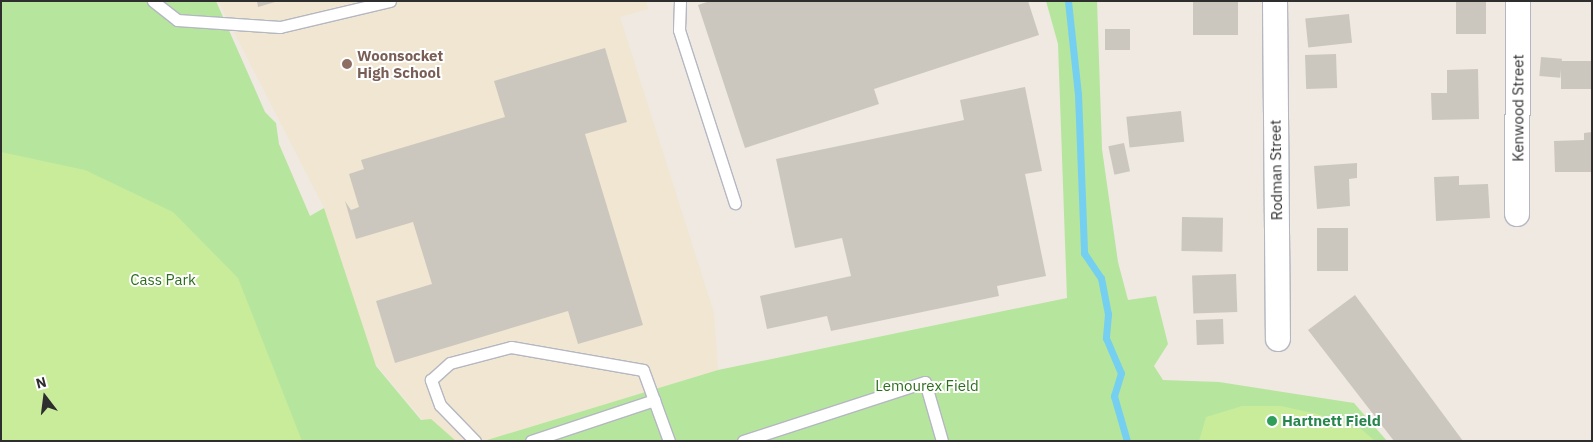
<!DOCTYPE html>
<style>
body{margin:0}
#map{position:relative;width:1593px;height:442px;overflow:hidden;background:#efe9e1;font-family:"IBM Plex Sans",sans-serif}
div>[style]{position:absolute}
.education>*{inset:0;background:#f0e6d1}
.green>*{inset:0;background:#b6e59e}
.pitch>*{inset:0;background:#c9ec9a}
.stream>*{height:7px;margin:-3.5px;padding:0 3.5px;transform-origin:3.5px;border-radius:3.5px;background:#75cff0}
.building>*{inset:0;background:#cbc7bf;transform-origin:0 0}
.roads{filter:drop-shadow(1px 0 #b4b7c1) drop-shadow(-1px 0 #b4b7c1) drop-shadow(0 1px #b4b7c1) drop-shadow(0 -1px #b4b7c1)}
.lane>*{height:11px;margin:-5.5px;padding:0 5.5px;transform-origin:5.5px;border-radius:5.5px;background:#fff}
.street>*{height:24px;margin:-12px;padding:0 12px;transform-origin:12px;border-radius:12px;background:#fff}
.dots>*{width:14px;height:14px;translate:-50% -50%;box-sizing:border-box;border:2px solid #fff;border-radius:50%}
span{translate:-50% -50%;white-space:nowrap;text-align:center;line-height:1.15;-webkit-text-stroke:4px #fff;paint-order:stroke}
.education-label{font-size:15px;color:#785e54;font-weight:700}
.left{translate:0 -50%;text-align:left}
.street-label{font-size:15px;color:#2e2e2e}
.park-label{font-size:15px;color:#2c6e1b}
.leisure-label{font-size:15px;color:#27864d;font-weight:700}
.frame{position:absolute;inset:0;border:2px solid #2e2e2e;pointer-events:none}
.north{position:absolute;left:20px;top:372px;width:50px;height:50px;-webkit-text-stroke:4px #fff;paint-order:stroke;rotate:345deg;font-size:14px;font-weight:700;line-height:20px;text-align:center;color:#2e2e2e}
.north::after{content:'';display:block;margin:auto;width:18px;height:22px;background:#2e2e2e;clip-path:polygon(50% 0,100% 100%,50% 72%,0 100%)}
</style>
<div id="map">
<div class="education">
<i style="clip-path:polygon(218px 1px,646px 1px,648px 9px,620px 17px,714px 313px,718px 370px,484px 441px,440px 441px,369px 356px,324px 208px)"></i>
</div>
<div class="green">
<i style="clip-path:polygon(1px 1px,216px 1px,265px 112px,276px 123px,279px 144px,310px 216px,324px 208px,376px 366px,421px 420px,431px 419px,456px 441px,1px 441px)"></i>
<i style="clip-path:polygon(1046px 1px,1097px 1px,1102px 149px,1118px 262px,1128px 300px,1156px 296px,1168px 344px,1154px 366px,1163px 380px,1219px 382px,1354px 403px,1387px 441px,484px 441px,718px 370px,1067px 298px,1058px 44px)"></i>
</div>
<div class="pitch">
<i style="clip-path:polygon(1px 152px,85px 170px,173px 212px,238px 278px,302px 441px,1px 441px)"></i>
<i style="clip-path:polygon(1242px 406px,1281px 406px,1317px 414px,1360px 428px,1375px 441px,1199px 441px,1206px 417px)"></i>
</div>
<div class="stream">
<i style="left:1068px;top:1px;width:94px;rotate:83.9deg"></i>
<i style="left:1078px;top:94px;width:159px;rotate:87.8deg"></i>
<i style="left:1084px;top:253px;width:30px;rotate:56deg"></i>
<i style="left:1101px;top:278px;width:37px;rotate:79deg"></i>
<i style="left:1108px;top:314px;width:24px;rotate:95deg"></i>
<i style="left:1106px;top:338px;width:38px;rotate:67deg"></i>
<i style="left:1121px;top:373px;width:24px;rotate:107deg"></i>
<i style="left:1114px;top:396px;width:47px;rotate:73.9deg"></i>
</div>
<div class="building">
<i style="clip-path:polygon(257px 1px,275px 1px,275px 2px,258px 7px)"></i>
<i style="clip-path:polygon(710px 1px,1028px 1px,1039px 35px,874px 89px,879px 104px,745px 148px,698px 5px)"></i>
<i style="left:1238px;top:2px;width:33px;height:45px;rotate:90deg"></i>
<i style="left:1456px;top:2px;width:30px;height:32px"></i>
<i style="left:1349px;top:14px;width:29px;height:44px;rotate:84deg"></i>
<i style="left:1105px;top:29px;width:25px;height:21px"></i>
<i style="clip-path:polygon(605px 48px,627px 122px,585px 134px,643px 325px,578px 344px,568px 311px,395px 363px,376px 301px,432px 284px,413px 222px,356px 239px,345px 201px,351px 210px,359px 207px,349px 174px,364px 169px,361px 160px,505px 117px,494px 81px)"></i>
<i style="left:1336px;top:54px;width:34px;height:31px;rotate:88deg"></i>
<i style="left:1541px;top:57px;width:21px;height:19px;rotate:5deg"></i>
<i style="left:1592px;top:61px;width:28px;height:31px;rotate:90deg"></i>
<i style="clip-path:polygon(1478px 69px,1479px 119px,1432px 120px,1431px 93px,1447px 93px,1447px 70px)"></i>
<i style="clip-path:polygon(1025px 87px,1042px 171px,1025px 174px,1046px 276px,997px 286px,999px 296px,831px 331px,827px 316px,767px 329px,760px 296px,851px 276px,842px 238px,795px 248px,776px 159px,964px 120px,960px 100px)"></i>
<i style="left:1181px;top:111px;width:31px;height:55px;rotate:84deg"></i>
<i style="clip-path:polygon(1592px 132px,1592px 172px,1555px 172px,1554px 141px,1584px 140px,1584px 133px)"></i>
<i style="left:1124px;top:143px;width:29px;height:16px;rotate:78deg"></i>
<i style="clip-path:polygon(1357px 163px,1357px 178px,1349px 179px,1350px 206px,1317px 209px,1314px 166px)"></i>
<i style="clip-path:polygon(1459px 176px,1459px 185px,1488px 184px,1490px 218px,1436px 221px,1434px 177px)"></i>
<i style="left:1182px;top:217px;width:41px;height:34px;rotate:1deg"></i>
<i style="left:1317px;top:228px;width:31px;height:43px"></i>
<i style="left:1236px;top:274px;width:38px;height:44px;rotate:88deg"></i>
<i style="clip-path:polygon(1355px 295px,1463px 441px,1394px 441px,1308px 330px)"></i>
<i style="left:1223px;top:319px;width:25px;height:27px;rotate:88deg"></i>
</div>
<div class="roads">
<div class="lane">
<i style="left:153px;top:1px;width:31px;rotate:38deg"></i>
<i style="left:177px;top:20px;width:103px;rotate:3.9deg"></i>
<i style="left:280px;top:27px;width:113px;rotate:-13.3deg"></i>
<i style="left:680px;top:1px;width:29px;rotate:92deg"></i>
<i style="left:679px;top:30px;width:182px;rotate:72.1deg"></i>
<i style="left:475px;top:441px;width:50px;rotate:-134.2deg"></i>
<i style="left:440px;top:405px;width:27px;rotate:-110deg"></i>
<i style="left:431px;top:380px;width:25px;rotate:-42deg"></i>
<i style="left:450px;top:363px;width:63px;rotate:-14.7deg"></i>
<i style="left:511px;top:347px;width:134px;rotate:9.9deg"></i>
<i style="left:643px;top:370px;width:76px;rotate:69.9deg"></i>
<i style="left:531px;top:441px;width:130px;rotate:-18.4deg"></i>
<i style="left:743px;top:441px;width:191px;rotate:-18deg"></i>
<i style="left:925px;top:382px;width:61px;rotate:73.9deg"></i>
</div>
<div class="street">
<i style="left:1275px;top:1px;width:338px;rotate:89.5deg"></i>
<i style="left:1517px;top:214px;width:213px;rotate:-89.7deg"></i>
</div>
</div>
<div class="dots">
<i style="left:347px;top:64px;background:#8d6e63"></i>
<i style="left:1272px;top:421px;background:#2e9e5b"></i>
</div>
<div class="education-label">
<span class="left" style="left:357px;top:64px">Woonsocket<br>High School</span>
</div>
<div class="street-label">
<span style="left:1518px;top:108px;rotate:-90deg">Kenwood Street</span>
<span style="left:1276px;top:170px;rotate:-91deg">Rodman Street</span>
</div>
<div class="park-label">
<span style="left:163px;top:280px">Cass Park</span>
<span style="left:927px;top:386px">Lemourex Field</span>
</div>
<div class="leisure-label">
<span class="left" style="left:1282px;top:421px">Hartnett Field</span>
</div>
<div class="frame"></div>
<div class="north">N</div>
</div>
